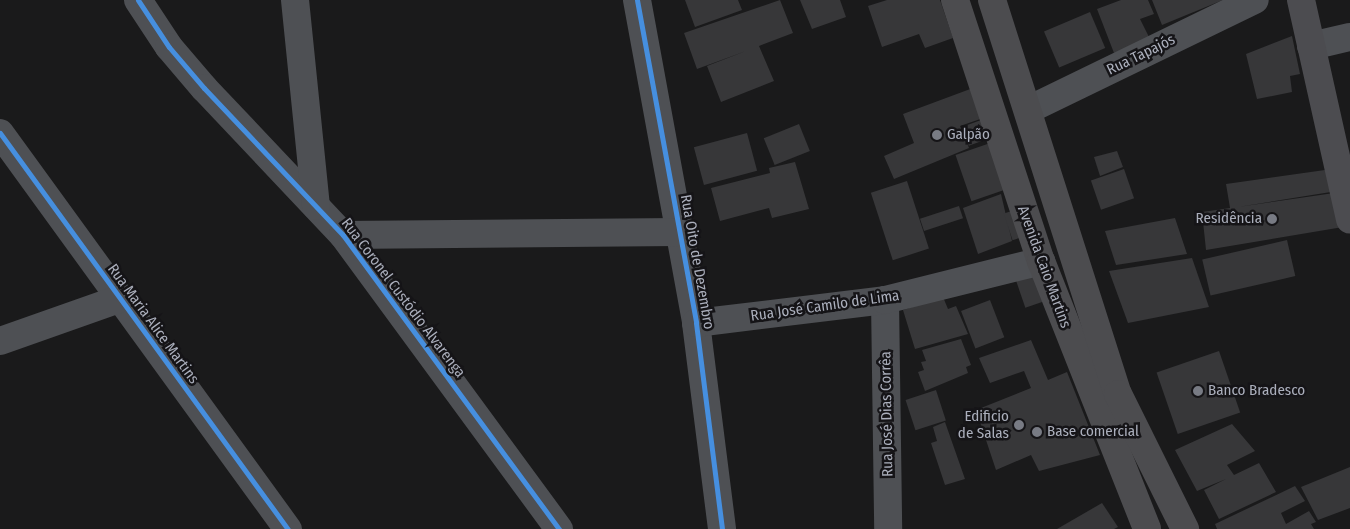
<!DOCTYPE html>
<meta charset="utf-8">
<style>
body{margin:0}
#map{position:relative;width:1350px;height:529px;overflow:hidden;background:#1a1a1b;font-family:"Fira Sans Condensed",sans-serif}
div>[style]{position:absolute}
.building>*{inset:0;background:#373739;transform-origin:0 0}
.minor>*{height:28px;margin:-14px;padding:0 14px;transform-origin:14px;border-radius:14px;background:#4e5054}
.major>*{height:28px;margin:-14px;padding:0 14px;transform-origin:14px;border-radius:14px;background:#4c4c4f}
.highway>*{height:28px;margin:-14px;padding:0 14px;transform-origin:14px;border-radius:14px;background:#4c4c50}
.cycleway>*{height:5px;margin:-2.5px;padding:0 2.5px;transform-origin:2.5px;border-radius:2.5px;background:#468fdf}
.dots>*{width:14px;height:14px;translate:-50% -50%;box-sizing:border-box;border:2px solid #151417;border-radius:50%}
span{translate:-50% -50%;white-space:nowrap;text-align:center;line-height:1.15;-webkit-text-stroke:5px #151417;paint-order:stroke}
.street-label{font-size:15px;color:#abafbc}
.poi-label{font-size:15px;color:#abafbc}
.left{translate:0 -50%;text-align:left}
.right{translate:-100% -50%;text-align:right}
</style>
<div id="map">
<div class="building">
<i style="clip-path:polygon(685px 0,738px 0,742px 10px,695px 27px)"></i>
<i style="clip-path:polygon(780px 0,793px 33px,759px 46px,774px 81px,721px 102px,707px 66px,746px 51px,697px 69px,684px 33px)"></i>
<i style="clip-path:polygon(800px 0,840px 0,846px 17px,812px 29px)"></i>
<i style="clip-path:polygon(887px 0,940px 0,953px 38px,925px 48px,919px 34px,882px 47px,868px 6px)"></i>
<i style="clip-path:polygon(1121px 0,1148px 0,1154px 14px,1140px 19px,1150px 39px,1114px 53px,1097px 9px)"></i>
<i style="clip-path:polygon(1152px 0,1223px 0,1162px 25px)"></i>
<i style="left:1090px;top:12px;width:39px;height:50px;rotate:67deg"></i>
<i style="clip-path:polygon(1292px 36px,1300px 74px,1290px 76px,1292px 92px,1257px 99px,1246px 54px)"></i>
<i style="clip-path:polygon(981px 85px,992px 115px,960px 126px,969px 148px,894px 179px,884px 156px,914px 143px,903px 114px)"></i>
<i style="left:992px;top:116px;width:20px;height:32px;rotate:70deg"></i>
<i style="left:799px;top:124px;width:29px;height:38px;rotate:68deg"></i>
<i style="left:747px;top:133px;width:39px;height:55px;rotate:75deg"></i>
<i style="left:999px;top:140px;width:49px;height:46px;rotate:71deg"></i>
<i style="clip-path:polygon(1117px 151px,1123px 167px,1100px 176px,1094px 157px)"></i>
<i style="clip-path:polygon(795px 162px,809px 209px,772px 218px,769px 208px,720px 221px,711px 188px,770px 173px,769px 168px)"></i>
<i style="left:1124px;top:169px;width:31px;height:35px;rotate:71deg"></i>
<i style="clip-path:polygon(1332px 169px,1337px 191px,1238px 207px,1334px 193px,1343px 227px,1206px 250px,1202px 212px,1230px 208px,1226px 184px)"></i>
<i style="left:907px;top:181px;width:71px;height:38px;rotate:72deg"></i>
<i style="clip-path:polygon(1001px 194px,1012px 241px,978px 254px,963px 208px)"></i>
<i style="left:959px;top:206px;width:13px;height:41px;rotate:72deg"></i>
<i style="left:1021px;top:208px;width:28px;height:18px;rotate:72deg"></i>
<i style="clip-path:polygon(1175px 218px,1187px 254px,1116px 265px,1105px 231px)"></i>
<i style="left:1287px;top:240px;width:37px;height:87px;rotate:77deg"></i>
<i style="clip-path:polygon(1192px 258px,1209px 307px,1128px 323px,1109px 271px)"></i>
<i style="left:1041px;top:261px;width:39px;height:30px;rotate:71deg"></i>
<i style="clip-path:polygon(943px 297px,948px 309px,956px 306px,968px 334px,915px 349px,903px 310px)"></i>
<i style="left:990px;top:300px;width:40px;height:31px;rotate:69deg"></i>
<i style="clip-path:polygon(961px 339px,971px 365px,966px 367px,968px 373px,925px 391px,918px 372px,924px 370px,921px 362px,926px 361px,922px 350px)"></i>
<i style="clip-path:polygon(1031px 340px,1048px 380px,1067px 372px,1100px 455px,1039px 471px,1031px 455px,996px 470px,976px 410px,1031px 388px,1024px 371px,990px 383px,979px 358px)"></i>
<i style="left:1219px;top:351px;width:65px;height:66px;rotate:71deg"></i>
<i style="left:936px;top:390px;width:32px;height:32px;rotate:72deg"></i>
<i style="clip-path:polygon(945px 422px,965px 479px,945px 485px,931px 443px,937px 441px,933px 427px)"></i>
<i style="clip-path:polygon(1232px 424px,1255px 451px,1227px 465px,1234px 475px,1259px 463px,1276px 492px,1219px 519px,1204px 490px,1226px 479px,1197px 491px,1175px 450px)"></i>
<i style="clip-path:polygon(1350px 467px,1350px 508px,1318px 520px,1301px 487px)"></i>
<i style="clip-path:polygon(1295px 486px,1305px 501px,1281px 513px,1286px 524px,1309px 511px,1316px 522px,1311px 524px,1314px 529px,1217px 529px,1215px 524px)"></i>
<i style="clip-path:polygon(1102px 503px,1118px 527px,1114px 529px,1057px 529px)"></i>
</div>
<div class="minor">
<i style="left:138px;top:0;width:56px;rotate:56.6deg"></i>
<i style="left:169px;top:47px;width:54px;rotate:49.5deg"></i>
<i style="left:204px;top:88px;width:202px;rotate:46.6deg"></i>
<i style="left:343px;top:235px;width:365px;rotate:53.7deg"></i>
<i style="left:295px;top:0;width:207px;rotate:84.2deg"></i>
<i style="left:637px;top:0;width:328px;rotate:79.6deg"></i>
<i style="left:696px;top:323px;width:208px;rotate:82.8deg"></i>
<i style="left:1311px;top:46px;width:40px;rotate:-13deg"></i>
<i style="left:1028px;top:110px;width:252px;rotate:-25.9deg"></i>
<i style="left:0;top:133px;width:490px;rotate:54deg"></i>
<i style="left:343px;top:235px;width:335px;rotate:-0.5deg"></i>
<i style="left:885px;top:300px;width:229px;rotate:89.2deg"></i>
<i style="left:696px;top:323px;width:190px;rotate:-6.9deg"></i>
<i style="left:885px;top:300px;width:161px;rotate:-14deg"></i>
<i style="left:0;top:341px;width:126px;rotate:-19.4deg"></i>
</div>
<div class="major">
<i style="left:955px;top:0;width:275px;rotate:71.8deg"></i>
<i style="left:1041px;top:261px;width:288px;rotate:68.4deg"></i>
<i style="left:992px;top:0;width:414px;rotate:72.3deg"></i>
<i style="left:1118px;top:394px;width:151px;rotate:63.6deg"></i>
</div>
<div class="highway">
<i style="left:1301px;top:0;width:225px;rotate:77.4deg"></i>
</div>
<div class="cycleway">
<i style="left:138px;top:0;width:56px;rotate:56.6deg"></i>
<i style="left:169px;top:47px;width:54px;rotate:49.5deg"></i>
<i style="left:204px;top:88px;width:202px;rotate:46.6deg"></i>
<i style="left:343px;top:235px;width:365px;rotate:53.7deg"></i>
<i style="left:637px;top:0;width:328px;rotate:79.6deg"></i>
<i style="left:696px;top:323px;width:208px;rotate:82.8deg"></i>
<i style="left:0;top:133px;width:490px;rotate:54deg"></i>
</div>
<div class="dots">
<i style="left:937px;top:135px;background:#787b84"></i>
<i style="left:1272px;top:219px;background:#787b84"></i>
<i style="left:1198px;top:391px;background:#787b84"></i>
<i style="left:1019px;top:425px;background:#787b84"></i>
<i style="left:1037px;top:432px;background:#787b84"></i>
</div>
<div class="street-label">
<span style="left:1141px;top:55px;rotate:-26deg">Rua Tapajós</span>
<span style="left:697px;top:262px;rotate:80deg">Rua Oito de Dezembro</span>
<span style="left:1044px;top:267px;rotate:70deg">Avenida Caio Martins</span>
<span style="left:403px;top:298px;rotate:53deg">Rua Coronel Custódio Alvarenga</span>
<span style="left:825px;top:306px;rotate:-8deg">Rua José Camilo de Lima</span>
<span style="left:153px;top:324px;rotate:54deg">Rua Maria Alice Martins</span>
<span style="left:887px;top:414px;rotate:-91deg">Rua José Dias Corrêa</span>
</div>
<div class="poi-label">
<span class="left" style="left:947px;top:135px">Galpão</span>
<span class="right" style="left:1262px;top:219px">Residência</span>
<span class="left" style="left:1208px;top:391px">Banco Bradesco</span>
<span class="right" style="left:1009px;top:425px">Edificio<br>de Salas</span>
<span class="left" style="left:1047px;top:432px">Base comercial</span>
</div>
</div>
